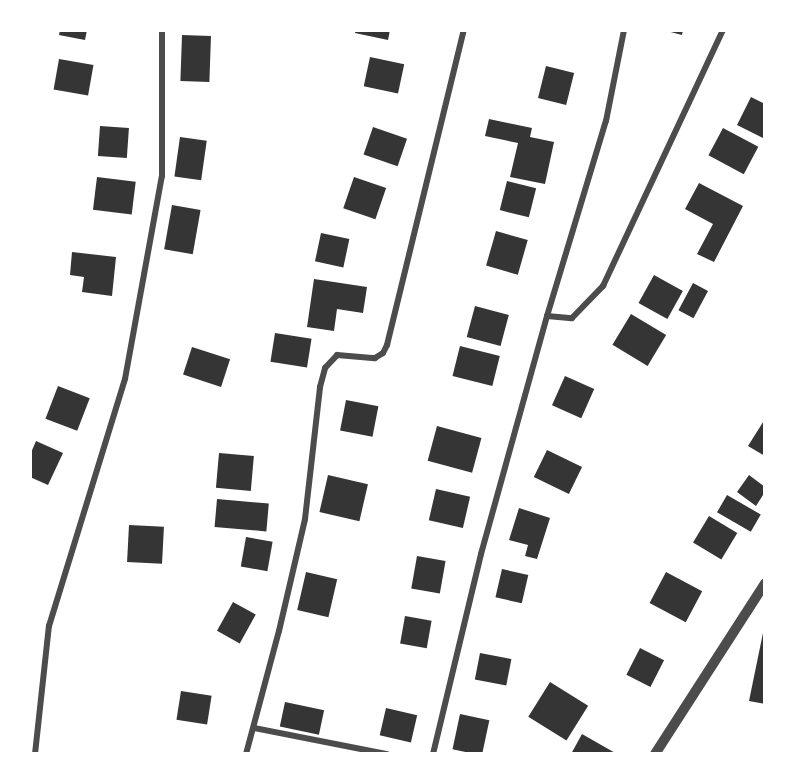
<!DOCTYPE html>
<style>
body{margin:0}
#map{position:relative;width:795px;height:784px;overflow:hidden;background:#fff;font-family:Mulish,sans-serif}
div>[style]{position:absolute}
.building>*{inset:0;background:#353535;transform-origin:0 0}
.minor>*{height:6px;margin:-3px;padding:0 3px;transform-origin:3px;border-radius:3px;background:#4c4c4c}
.tertiary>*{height:10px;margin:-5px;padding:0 5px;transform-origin:5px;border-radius:5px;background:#4c4c4c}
span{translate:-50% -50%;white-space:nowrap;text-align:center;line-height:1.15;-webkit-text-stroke:4.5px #fff;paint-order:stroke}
.frame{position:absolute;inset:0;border:32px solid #fff;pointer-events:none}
</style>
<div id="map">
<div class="building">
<i style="clip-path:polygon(60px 30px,87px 30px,85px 40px,59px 35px)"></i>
<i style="clip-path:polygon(356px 30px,390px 30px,388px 40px,355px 33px)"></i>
<i style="clip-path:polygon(663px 30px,683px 30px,682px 35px)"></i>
<i style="left:182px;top:35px;width:29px;height:46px;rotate:2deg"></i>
<i style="left:370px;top:57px;width:35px;height:30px;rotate:12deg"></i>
<i style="left:59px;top:59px;width:35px;height:31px;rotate:10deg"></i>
<i style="left:546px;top:66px;width:29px;height:33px;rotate:14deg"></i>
<i style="clip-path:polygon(751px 97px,765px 104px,765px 139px,737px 125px)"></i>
<i style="clip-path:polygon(489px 119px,532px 128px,530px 137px,554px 142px,545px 184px,510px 177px,518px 143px,485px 136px)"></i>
<i style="left:100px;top:126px;width:29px;height:30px;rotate:4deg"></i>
<i style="left:373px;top:127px;width:36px;height:29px;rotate:19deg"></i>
<i style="left:723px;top:128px;width:40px;height:31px;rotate:28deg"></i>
<i style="left:180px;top:137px;width:27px;height:40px;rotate:8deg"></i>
<i style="left:97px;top:177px;width:39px;height:33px;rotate:7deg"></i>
<i style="left:354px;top:177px;width:34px;height:33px;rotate:19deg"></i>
<i style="left:507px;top:181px;width:30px;height:30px;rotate:14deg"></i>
<i style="clip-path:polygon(699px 183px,743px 206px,714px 262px,697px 254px,713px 224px,685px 209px)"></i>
<i style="left:172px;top:205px;width:29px;height:45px;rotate:10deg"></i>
<i style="left:496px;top:231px;width:33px;height:36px;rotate:16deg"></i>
<i style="left:321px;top:233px;width:29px;height:29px;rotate:12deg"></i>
<i style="clip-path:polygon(72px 252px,116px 257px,112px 296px,82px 292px,84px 277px,70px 275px)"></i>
<i style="left:654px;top:275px;width:33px;height:32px;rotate:29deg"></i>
<i style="clip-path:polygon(314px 279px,367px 287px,363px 313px,337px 309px,334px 331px,307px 327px)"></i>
<i style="left:693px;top:283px;width:17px;height:31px;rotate:28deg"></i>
<i style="left:475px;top:306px;width:35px;height:32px;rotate:15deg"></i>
<i style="left:631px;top:314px;width:41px;height:36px;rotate:31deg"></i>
<i style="left:275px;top:333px;width:37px;height:29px;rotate:9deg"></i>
<i style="left:460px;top:346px;width:41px;height:31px;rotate:14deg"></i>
<i style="left:192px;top:347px;width:40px;height:29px;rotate:18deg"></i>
<i style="left:565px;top:376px;width:32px;height:32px;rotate:24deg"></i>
<i style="left:58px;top:386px;width:34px;height:35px;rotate:21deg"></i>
<i style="left:346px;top:400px;width:33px;height:31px;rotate:11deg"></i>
<i style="clip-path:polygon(765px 419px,765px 456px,748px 446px)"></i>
<i style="left:437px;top:426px;width:46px;height:36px;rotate:15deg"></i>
<i style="clip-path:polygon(36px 441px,63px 453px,48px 485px,30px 477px,30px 455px)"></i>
<i style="left:547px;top:450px;width:39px;height:30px;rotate:26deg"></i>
<i style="left:219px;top:453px;width:35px;height:35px;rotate:5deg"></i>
<i style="left:328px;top:475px;width:41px;height:38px;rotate:13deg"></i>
<i style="clip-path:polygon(749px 475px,765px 487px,765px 492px,756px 506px,737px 492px)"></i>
<i style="left:436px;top:489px;width:35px;height:32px;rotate:13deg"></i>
<i style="left:727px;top:495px;width:39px;height:20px;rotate:30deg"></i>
<i style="left:217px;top:499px;width:52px;height:28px;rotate:5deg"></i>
<i style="clip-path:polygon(519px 508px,550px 518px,537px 559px,525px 556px,528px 545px,509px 540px)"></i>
<i style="left:709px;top:516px;width:33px;height:31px;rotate:31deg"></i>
<i style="left:129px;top:525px;width:35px;height:37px;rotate:3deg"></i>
<i style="left:246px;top:537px;width:27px;height:30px;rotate:10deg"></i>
<i style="left:417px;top:556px;width:29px;height:33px;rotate:10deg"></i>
<i style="left:502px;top:569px;width:27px;height:29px;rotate:13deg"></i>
<i style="left:306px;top:572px;width:32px;height:39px;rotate:13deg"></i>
<i style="left:666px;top:572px;width:41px;height:35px;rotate:28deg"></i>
<i style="left:233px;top:602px;width:26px;height:33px;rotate:29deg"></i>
<i style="left:405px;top:616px;width:27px;height:28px;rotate:10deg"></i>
<i style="clip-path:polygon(764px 628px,765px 628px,765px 704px,749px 701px)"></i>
<i style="left:640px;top:648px;width:27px;height:30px;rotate:27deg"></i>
<i style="left:480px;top:653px;width:32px;height:27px;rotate:11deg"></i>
<i style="left:550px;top:682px;width:45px;height:41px;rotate:32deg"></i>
<i style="left:181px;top:691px;width:31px;height:29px;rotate:9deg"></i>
<i style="left:285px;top:702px;width:40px;height:25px;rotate:12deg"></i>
<i style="left:386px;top:708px;width:32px;height:28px;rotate:13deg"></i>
<i style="left:460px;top:714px;width:30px;height:36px;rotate:12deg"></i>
<i style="clip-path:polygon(582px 734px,617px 754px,571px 754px)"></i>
</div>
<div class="minor">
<i style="left:547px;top:316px;width:25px;rotate:5deg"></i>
<i style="left:572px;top:318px;width:45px;rotate:-45.9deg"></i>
<i style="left:603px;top:286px;width:283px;rotate:-64.9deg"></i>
<i style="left:254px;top:728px;width:136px;rotate:11.1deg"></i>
<i style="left:35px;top:754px;width:129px;rotate:-83.8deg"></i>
<i style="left:49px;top:626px;width:258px;rotate:-72.9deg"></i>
<i style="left:125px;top:379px;width:206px;rotate:-79.7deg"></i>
<i style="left:162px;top:176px;width:146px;rotate:-90deg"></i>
<i style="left:246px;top:754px;width:127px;rotate:-75deg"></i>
<i style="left:279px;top:631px;width:115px;rotate:-76.9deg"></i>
<i style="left:305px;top:519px;width:133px;rotate:-83.5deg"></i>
<i style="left:320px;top:387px;width:20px;rotate:-75deg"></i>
<i style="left:325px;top:368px;width:18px;rotate:-47deg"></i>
<i style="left:337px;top:355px;width:38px;rotate:5deg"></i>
<i style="left:375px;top:358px;width:9px;rotate:-32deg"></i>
<i style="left:383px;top:353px;width:9px;rotate:-63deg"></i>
<i style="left:387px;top:345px;width:324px;rotate:-76.3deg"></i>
<i style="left:433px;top:754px;width:206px;rotate:-76.5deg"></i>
<i style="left:481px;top:554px;width:247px;rotate:-74.5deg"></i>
<i style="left:547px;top:316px;width:204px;rotate:-73.2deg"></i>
<i style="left:606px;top:121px;width:93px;rotate:-78.8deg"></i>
</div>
<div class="tertiary">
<i style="left:655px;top:754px;width:203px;rotate:-57.2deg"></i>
</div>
<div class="frame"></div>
</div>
